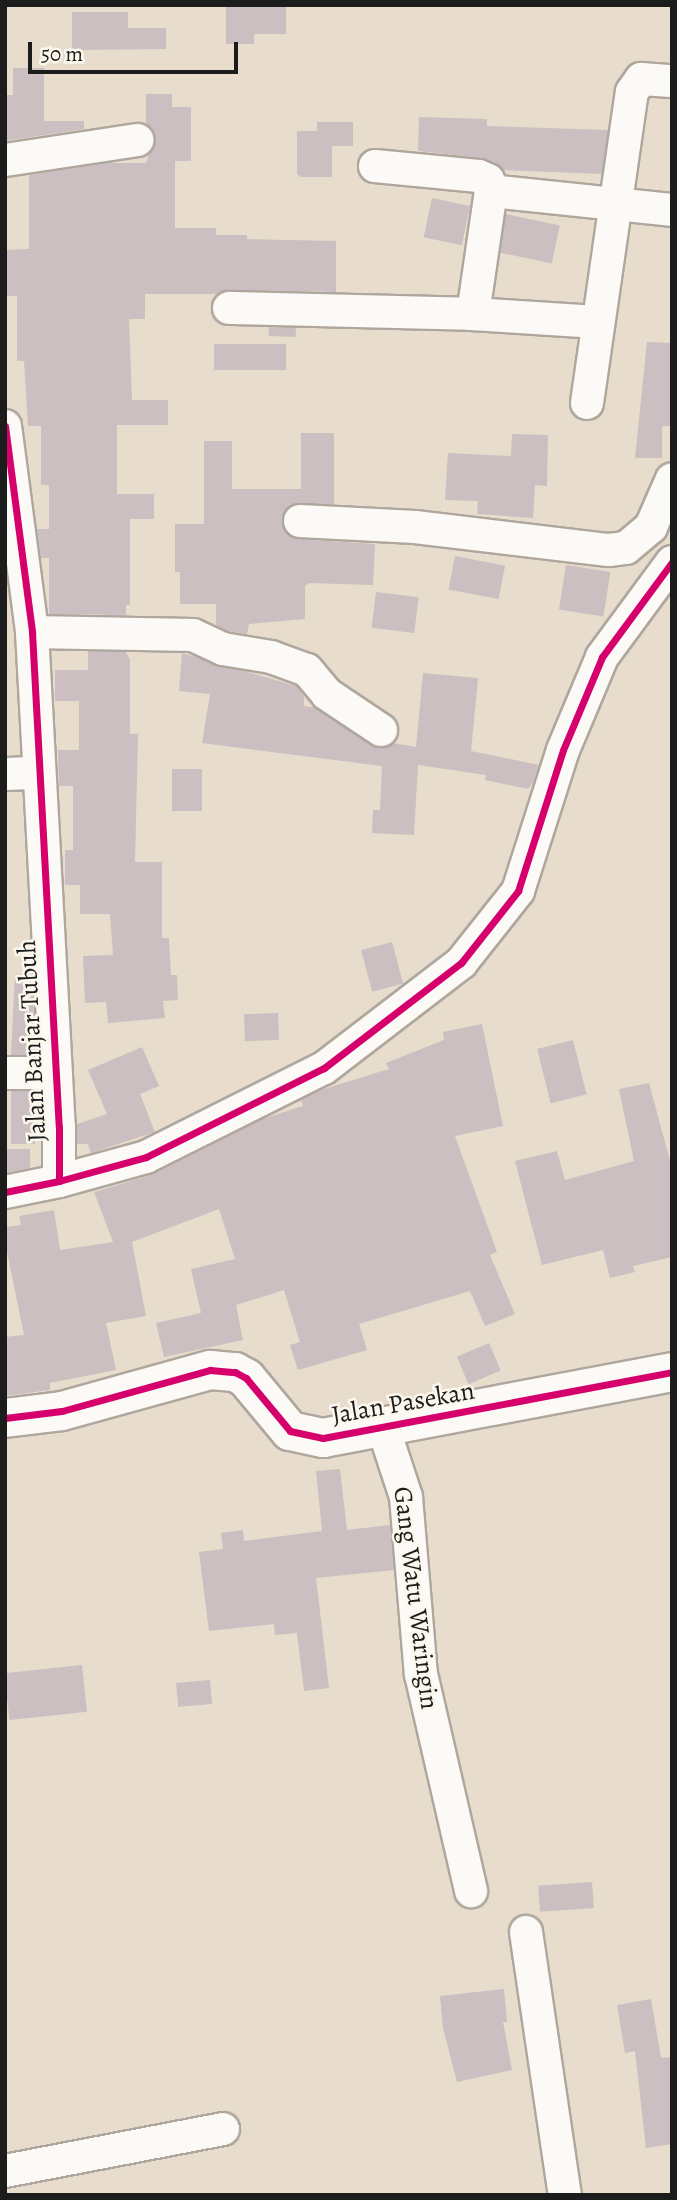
<!DOCTYPE html>
<style>
body{margin:0}
#map{position:relative;width:677px;height:2200px;overflow:hidden;background:#e8dccc;font-family:Alegreya,serif}
div>[style]{position:absolute}
.building>*{inset:0;background:#cbbfc1;transform-origin:0 0}
.roads{filter:drop-shadow(2px 0 #afa79d) drop-shadow(-2px 0 #afa79d) drop-shadow(0 2px #afa79d) drop-shadow(0 -2px #afa79d)}
.minor>*{height:32px;margin:-16px;padding:0 16px;transform-origin:16px;border-radius:16px;background:#fcfaf7}
.tertiary>*{height:38px;margin:-19px;padding:0 19px;transform-origin:19px;border-radius:19px;background:#fcfaf7}
.cycleway>*{height:7px;margin:-3.5px;padding:0 3.5px;transform-origin:3.5px;border-radius:3.5px;background:#d6006c}
span{translate:-50% -50%;white-space:nowrap;text-align:center;line-height:1.15;-webkit-text-stroke:5px #fbf7ec;paint-order:stroke}
.street-label{font-size:26px;color:#1c1c1c}
.frame{position:absolute;inset:0;border:7px solid #1c1c1c;pointer-events:none}
.scale{position:absolute;left:28px;top:42px;width:210px;height:32px;box-sizing:border-box;border:4px solid #1c1c1c;border-top:0;padding-left:9px;font-size:21px;line-height:24px;white-space:nowrap;color:#1c1c1c;-webkit-text-stroke:5px #fbf7ec;paint-order:stroke}
</style>
<div id="map">
<div class="building">
<i style="clip-path:polygon(226px 5px,286px 5px,286px 34px,254px 34px,254px 44px,226px 44px)"></i>
<i style="clip-path:polygon(72px 12px,128px 12px,128px 28px,166px 28px,166px 49px,72px 50px)"></i>
<i style="clip-path:polygon(13px 68px,44px 68px,44px 121px,84px 121px,84px 129px,5px 141px,5px 95px,13px 95px)"></i>
<i style="clip-path:polygon(146px 94px,172px 94px,172px 107px,191px 107px,191px 161px,175px 161px,175px 228px,216px 228px,216px 235px,247px 235px,247px 239px,336px 241px,336px 292px,229px 290px,218px 294px,145px 294px,145px 319px,129px 319px,132px 400px,168px 400px,168px 425px,117px 425px,117px 494px,154px 494px,154px 519px,130px 519px,130px 605px,126px 605px,126px 615px,49px 614px,49px 558px,41px 558px,37px 529px,49px 529px,49px 485px,41px 485px,41px 426px,28px 426px,24px 361px,17px 361px,17px 296px,5px 296px,5px 250px,29px 249px,29px 175px,107px 163px,146px 163px,155px 138px,146px 124px)"></i>
<i style="clip-path:polygon(419px 117px,487px 119px,487px 126px,608px 130px,602px 174px,503px 170px,481px 158px,418px 151px)"></i>
<i style="clip-path:polygon(317px 122px,353px 122px,353px 146px,332px 146px,332px 177px,301px 177px,297px 174px,297px 131px,317px 131px)"></i>
<i style="left:432px;top:198px;width:39px;height:40px;rotate:12deg"></i>
<i style="left:506px;top:214px;width:55px;height:39px;rotate:12deg"></i>
<i style="left:269px;top:327px;width:27px;height:9px;rotate:2deg"></i>
<i style="clip-path:polygon(647px 342px,672px 343px,672px 426px,662px 426px,662px 458px,635px 458px)"></i>
<i style="left:214px;top:344px;width:72px;height:26px"></i>
<i style="clip-path:polygon(301px 433px,334px 433px,334px 504px,292px 504px,284px 512px,283px 529px,299px 539px,375px 544px,373px 585px,310px 583px,305px 586px,305px 619px,249px 624px,247px 634px,228px 631px,216px 625px,216px 604px,180px 604px,180px 572px,175px 572px,175px 524px,204px 524px,204px 441px,232px 441px,232px 489px,301px 489px)"></i>
<i style="clip-path:polygon(512px 434px,548px 435px,547px 486px,535px 485px,533px 518px,477px 514px,478px 501px,445px 500px,448px 453px,511px 456px)"></i>
<i style="left:455px;top:556px;width:51px;height:34px;rotate:11deg"></i>
<i style="left:566px;top:565px;width:45px;height:45px;rotate:9deg"></i>
<i style="left:376px;top:592px;width:43px;height:36px;rotate:7deg"></i>
<i style="clip-path:polygon(88px 651px,126px 652px,130px 660px,130px 734px,138px 734px,135px 862px,162px 862px,162px 938px,169px 938px,171px 975px,177px 975px,178px 1000px,163px 1001px,165px 1018px,108px 1023px,106px 1002px,85px 1003px,83px 956px,113px 955px,110px 914px,80px 914px,80px 885px,65px 885px,65px 850px,73px 850px,73px 786px,59px 786px,58px 750px,79px 750px,79px 701px,55px 701px,55px 670px,88px 670px)"></i>
<i style="clip-path:polygon(182px 653px,296px 686px,304px 696px,304px 706px,316px 708px,379px 748px,393px 743px,416px 747px,423px 673px,478px 678px,471px 751px,539px 765px,533px 782px,528px 789px,485px 780px,486px 775px,418px 765px,414px 835px,372px 833px,373px 810px,380px 810px,382px 766px,202px 743px,210px 694px,179px 691px)"></i>
<i style="left:172px;top:769px;width:30px;height:42px"></i>
<i style="left:392px;top:942px;width:43px;height:32px;rotate:75deg"></i>
<i style="clip-path:polygon(15px 974px,32px 974px,36px 1055px,11px 1055px)"></i>
<i style="left:278px;top:1013px;width:27px;height:34px;rotate:88deg"></i>
<i style="clip-path:polygon(482px 1024px,503px 1126px,455px 1136px,497px 1252px,490px 1255px,515px 1314px,485px 1326px,470px 1291px,359px 1324px,367px 1350px,298px 1370px,290px 1345px,300px 1342px,284px 1290px,236px 1305px,243px 1340px,164px 1357px,156px 1323px,201px 1313px,191px 1269px,235px 1259px,219px 1209px,132px 1242px,146px 1316px,106px 1323px,116px 1370px,50px 1383px,50px 1390px,5px 1396px,5px 1337px,24px 1335px,5px 1242px,5px 1227px,21px 1225px,19px 1216px,54px 1210px,60px 1250px,113px 1242px,94px 1192px,154px 1174px,265px 1118px,303px 1106px,301px 1100px,324px 1089px,389px 1069px,386px 1063px,444px 1040px,443px 1032px)"></i>
<i style="left:573px;top:1040px;width:56px;height:37px;rotate:76deg"></i>
<i style="clip-path:polygon(142px 1047px,159px 1086px,140px 1094px,155px 1132px,91px 1153px,88px 1144px,77px 1144px,77px 1124px,107px 1114px,88px 1070px)"></i>
<i style="clip-path:polygon(649px 1083px,672px 1168px,672px 1257px,633px 1266px,635px 1272px,610px 1278px,603px 1250px,542px 1265px,515px 1161px,557px 1151px,565px 1180px,634px 1161px,619px 1089px)"></i>
<i style="left:11px;top:1091px;width:24px;height:53px"></i>
<i style="clip-path:polygon(5px 1149px,30px 1149px,30px 1168px,5px 1173px)"></i>
<i style="left:489px;top:1343px;width:30px;height:35px;rotate:67deg"></i>
<i style="clip-path:polygon(340px 1469px,347px 1530px,390px 1525px,394px 1570px,316px 1578px,329px 1688px,304px 1691px,297px 1633px,275px 1635px,274px 1624px,209px 1631px,199px 1552px,223px 1549px,221px 1533px,243px 1530px,244px 1541px,322px 1531px,316px 1471px)"></i>
<i style="left:82px;top:1665px;width:47px;height:78px;rotate:84deg"></i>
<i style="left:210px;top:1680px;width:24px;height:34px;rotate:85deg"></i>
<i style="left:592px;top:1882px;width:26px;height:54px;rotate:86deg"></i>
<i style="clip-path:polygon(504px 1989px,507px 2022px,503px 2022px,512px 2070px,457px 2082px,443px 2028px,440px 1996px)"></i>
<i style="clip-path:polygon(651px 1999px,661px 2058px,672px 2057px,672px 2144px,646px 2148px,635px 2051px,625px 2053px,617px 2005px)"></i>
</div>
<div class="roads">
<div class="minor">
<i style="left:5px;top:160px;width:134px;rotate:-8.6deg"></i>
<i style="left:375px;top:166px;width:104px;rotate:5.5deg"></i>
<i style="left:479px;top:176px;width:10px;rotate:24deg"></i>
<i style="left:488px;top:180px;width:11px;rotate:75deg"></i>
<i style="left:229px;top:308px;width:244px;rotate:1.4deg"></i>
<i style="left:473px;top:314px;width:124px;rotate:-81.7deg"></i>
<i style="left:491px;top:191px;width:182px;rotate:6deg"></i>
<i style="left:473px;top:314px;width:124px;rotate:3.7deg"></i>
<i style="left:587px;top:403px;width:314px;rotate:-81.8deg"></i>
<i style="left:632px;top:92px;width:16px;rotate:-55deg"></i>
<i style="left:641px;top:79px;width:31px;rotate:4deg"></i>
<i style="left:5px;top:426px;width:208px;rotate:82.5deg"></i>
<i style="left:32px;top:632px;width:496px;rotate:86.9deg"></i>
<i style="left:59px;top:1127px;width:54px;rotate:90deg"></i>
<i style="left:59px;top:1181px;width:55px;rotate:168.5deg"></i>
<i style="left:300px;top:521px;width:115px;rotate:3deg"></i>
<i style="left:415px;top:527px;width:195px;rotate:6.8deg"></i>
<i style="left:609px;top:550px;width:17px;rotate:-7deg"></i>
<i style="left:626px;top:548px;width:33px;rotate:-40deg"></i>
<i style="left:651px;top:527px;width:52px;rotate:-66.4deg"></i>
<i style="left:32px;top:632px;width:161px;rotate:1.1deg"></i>
<i style="left:193px;top:635px;width:33px;rotate:25deg"></i>
<i style="left:223px;top:649px;width:49px;rotate:9.5deg"></i>
<i style="left:271px;top:657px;width:38px;rotate:20deg"></i>
<i style="left:307px;top:670px;width:31px;rotate:50deg"></i>
<i style="left:327px;top:694px;width:65px;rotate:33.7deg"></i>
<i style="left:5px;top:774px;width:33px;rotate:-2deg"></i>
<i style="left:5px;top:1073px;width:50px"></i>
<i style="left:59px;top:1181px;width:90px;rotate:-15.4deg"></i>
<i style="left:146px;top:1157px;width:199px;rotate:-26.6deg"></i>
<i style="left:324px;top:1068px;width:173px;rotate:-37.5deg"></i>
<i style="left:461px;top:963px;width:92px;rotate:-51.6deg"></i>
<i style="left:518px;top:891px;width:148px;rotate:-72.3deg"></i>
<i style="left:563px;top:750px;width:101px;rotate:-67.2deg"></i>
<i style="left:602px;top:657px;width:118px;rotate:-53.6deg"></i>
<i style="left:384px;top:1430px;width:71px;rotate:71.8deg"></i>
<i style="left:406px;top:1497px;width:178px;rotate:85.2deg"></i>
<i style="left:421px;top:1674px;width:223px;rotate:77deg"></i>
<i style="left:526px;top:1932px;width:266px;rotate:81.6deg"></i>
<i style="left:5px;top:2171px;width:222px;rotate:-10.9deg"></i>
</div>
<div class="tertiary">
<i style="left:5px;top:1418px;width:57px;rotate:-7deg"></i>
<i style="left:62px;top:1411px;width:154px;rotate:-15.5deg"></i>
<i style="left:210px;top:1370px;width:25px;rotate:5deg"></i>
<i style="left:235px;top:1372px;width:13px;rotate:29deg"></i>
<i style="left:246px;top:1378px;width:69px;rotate:50.3deg"></i>
<i style="left:290px;top:1431px;width:34px;rotate:12deg"></i>
<i style="left:323px;top:1438px;width:355px;rotate:-10.7deg"></i>
</div>
</div>
<div class="cycleway">
<i style="left:5px;top:426px;width:208px;rotate:82.5deg"></i>
<i style="left:32px;top:632px;width:496px;rotate:86.9deg"></i>
<i style="left:59px;top:1127px;width:54px;rotate:90deg"></i>
<i style="left:59px;top:1181px;width:55px;rotate:168.5deg"></i>
<i style="left:59px;top:1181px;width:90px;rotate:-15.4deg"></i>
<i style="left:146px;top:1157px;width:199px;rotate:-26.6deg"></i>
<i style="left:324px;top:1068px;width:173px;rotate:-37.5deg"></i>
<i style="left:461px;top:963px;width:92px;rotate:-51.6deg"></i>
<i style="left:518px;top:891px;width:148px;rotate:-72.3deg"></i>
<i style="left:563px;top:750px;width:101px;rotate:-67.2deg"></i>
<i style="left:602px;top:657px;width:118px;rotate:-53.6deg"></i>
<i style="left:5px;top:1418px;width:57px;rotate:-7deg"></i>
<i style="left:62px;top:1411px;width:154px;rotate:-15.5deg"></i>
<i style="left:210px;top:1370px;width:25px;rotate:5deg"></i>
<i style="left:235px;top:1372px;width:13px;rotate:29deg"></i>
<i style="left:246px;top:1378px;width:69px;rotate:50.3deg"></i>
<i style="left:290px;top:1431px;width:34px;rotate:12deg"></i>
<i style="left:323px;top:1438px;width:355px;rotate:-10.7deg"></i>
</div>
<div class="street-label">
<span style="left:32px;top:1041px;rotate:-93deg">Jalan Banjar Tubuh</span>
<span style="left:403px;top:1403px;rotate:-10deg">Jalan Pasekan</span>
<span style="left:416px;top:1598px;rotate:83deg">Gang Watu Waringin</span>
</div>
<div class="frame"></div>
<div class="scale">50 m</div>
</div>
